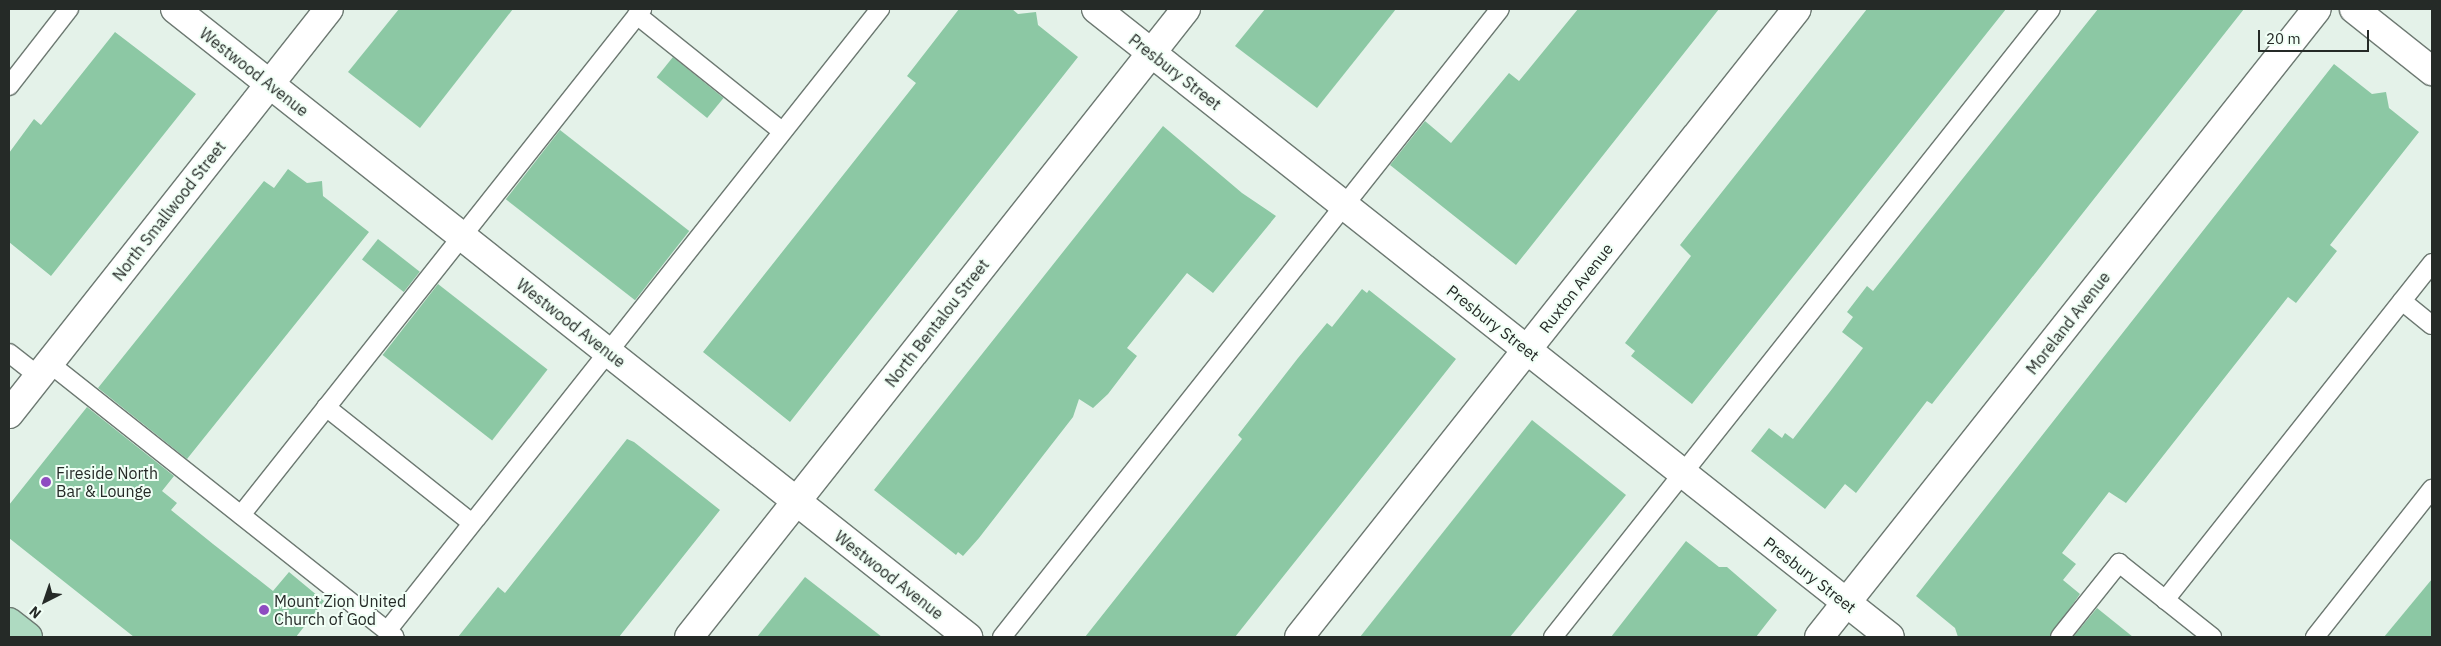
<!DOCTYPE html>
<style>
body{margin:0}
#map{position:relative;width:2441px;height:646px;overflow:hidden;background:#e4f2e9;font-family:"IBM Plex Sans",sans-serif}
div>[style]{position:absolute}
.building>*{inset:0;background:#8cc8a4;transform-origin:0 0}
.roads{filter:drop-shadow(1px 0 #6d7972) drop-shadow(-1px 0 #6d7972) drop-shadow(0 1px #6d7972) drop-shadow(0 -1px #6d7972)}
.service>*{height:18px;margin:-9px;padding:0 9px;transform-origin:9px;border-radius:9px;background:#fff}
.minor>*{height:28px;margin:-14px;padding:0 14px;transform-origin:14px;border-radius:14px;background:#fff}
.tertiary>*{height:28px;margin:-14px;padding:0 14px;transform-origin:14px;border-radius:14px;background:#fff}
.primary>*{height:28px;margin:-14px;padding:0 14px;transform-origin:14px;border-radius:14px;background:#aedac1}
.dots>*{width:14px;height:14px;translate:-50% -50%;box-sizing:border-box;border:2px solid #f1fff6;border-radius:50%}
span{translate:-50% -50%;white-space:nowrap;text-align:center;line-height:1.15;-webkit-text-stroke:4px #f1fff6;paint-order:stroke}
.street-label{font-size:16px;color:#252a27}
.poi-label{font-size:16px;color:#252a27}
.left{translate:0 -50%;text-align:left}
.frame{position:absolute;inset:0;border:10px solid #252a27;pointer-events:none}
.north{position:absolute;left:20px;top:576px;width:50px;height:50px;-webkit-text-stroke:4px #f1fff6;paint-order:stroke;rotate:221deg;font-size:14px;font-weight:700;line-height:20px;text-align:center;color:#252a27}
.north::after{content:'';display:block;margin:auto;width:18px;height:22px;background:#252a27;clip-path:polygon(50% 0,100% 100%,50% 72%,0 100%)}
.scale{position:absolute;left:2258px;top:30px;width:111px;height:22px;box-sizing:border-box;border:2px solid #252a27;border-top:0;padding-left:6px;font-size:15px;line-height:18px;white-space:nowrap;color:#252a27;-webkit-text-stroke:4px #f1fff6;paint-order:stroke}
</style>
<div id="map">
<div class="building">
<i style="clip-path:polygon(399px 9px,513px 9px,420px 128px,348px 72px)"></i>
<i style="clip-path:polygon(959px 9px,1012px 9px,1018px 14px,1036px 12px,1038px 25px,1078px 57px,790px 422px,703px 352px,916px 83px,907px 76px)"></i>
<i style="clip-path:polygon(1265px 9px,1396px 9px,1317px 108px,1235px 46px)"></i>
<i style="clip-path:polygon(1578px 9px,1719px 9px,1516px 265px,1390px 165px,1425px 121px,1451px 143px,1509px 73px,1519px 81px)"></i>
<i style="clip-path:polygon(1867px 9px,2006px 9px,1692px 404px,1631px 356px,1635px 351px,1625px 343px,1691px 256px,1680px 245px)"></i>
<i style="clip-path:polygon(2098px 9px,2244px 9px,1932px 404px,1927px 401px,1856px 493px,1845px 484px,1825px 509px,1751px 451px,1769px 428px,1782px 438px,1785px 433px,1793px 439px,1832px 389px,1863px 348px,1842px 332px,1853px 317px,1847px 312px,1867px 286px,1873px 291px)"></i>
<i style="clip-path:polygon(115px 32px,196px 94px,51px 276px,9px 242px,9px 153px,34px 119px,41px 125px)"></i>
<i style="left:673px;top:57px;width:65px;height:26px;rotate:39deg"></i>
<i style="clip-path:polygon(2334px 64px,2372px 94px,2386px 92px,2389px 108px,2419px 132px,2330px 245px,2337px 251px,2296px 303px,2288px 297px,2126px 503px,2109px 492px,2062px 553px,2076px 564px,2063px 580px,2080px 594px,2050px 637px,1958px 637px,1955px 628px,1916px 596px)"></i>
<i style="clip-path:polygon(1163px 126px,1242px 193px,1276px 216px,1213px 293px,1187px 273px,1127px 348px,1137px 356px,1108px 394px,1093px 408px,1079px 399px,1073px 417px,979px 538px,963px 556px,958px 552px,956px 555px,874px 490px)"></i>
<i style="left:560px;top:130px;width:164px;height:88px;rotate:38deg"></i>
<i style="clip-path:polygon(288px 169px,307px 183px,322px 181px,323px 196px,369px 232px,187px 459px,98px 388px,264px 181px,274px 188px)"></i>
<i style="left:378px;top:239px;width:53px;height:26px;rotate:38deg"></i>
<i style="left:438px;top:284px;width:139px;height:90px;rotate:38deg"></i>
<i style="clip-path:polygon(1362px 289px,1367px 293px,1369px 290px,1456px 359px,1349px 494px,1235px 637px,1085px 637px,1242px 439px,1238px 435px,1298px 358px,1327px 323px,1332px 327px)"></i>
<i style="clip-path:polygon(87px 407px,174px 476px,162px 491px,177px 503px,171px 510px,213px 544px,273px 591px,289px 572px,324px 601px,296px 637px,134px 637px,9px 538px,9px 505px)"></i>
<i style="clip-path:polygon(1532px 420px,1626px 495px,1510px 637px,1360px 637px)"></i>
<i style="clip-path:polygon(627px 439px,634px 442px,720px 510px,619px 637px,458px 637px,498px 587px,505px 593px)"></i>
<i style="clip-path:polygon(1686px 541px,1719px 567px,1727px 567px,1777px 610px,1756px 637px,1611px 637px)"></i>
<i style="clip-path:polygon(805px 577px,882px 637px,757px 637px)"></i>
<i style="clip-path:polygon(2432px 579px,2432px 637px,2384px 637px)"></i>
<i style="clip-path:polygon(2097px 608px,2133px 637px,2073px 637px)"></i>
</div>
<div class="roads">
<div class="service">
<i style="left:637px;top:15px;width:186px;rotate:38.7deg"></i>
<i style="left:9px;top:86px;width:98px;rotate:-52.1deg"></i>
<i style="left:2402px;top:301px;width:38px;rotate:39deg"></i>
<i style="left:9px;top:353px;width:37px;rotate:38deg"></i>
<i style="left:49px;top:363px;width:441px;rotate:38.4deg"></i>
<i style="left:326px;top:407px;width:186px;rotate:38.5deg"></i>
<i style="left:241px;top:515px;width:646px;rotate:-51.6deg"></i>
<i style="left:2165px;top:600px;width:430px;rotate:-51.6deg"></i>
<i style="left:387px;top:631px;width:794px;rotate:-51.6deg"></i>
<i style="left:1002px;top:637px;width:801px;rotate:-51.59deg"></i>
<i style="left:1553px;top:637px;width:801px;rotate:-51.59deg"></i>
<i style="left:2060px;top:637px;width:95px;rotate:-51.4deg"></i>
<i style="left:2119px;top:563px;width:119px;rotate:38.5deg"></i>
<i style="left:2315px;top:637px;width:189px;rotate:-51.7deg"></i>
</div>
<div class="minor">
<i style="left:175px;top:9px;width:1012px;rotate:38.38deg"></i>
<i style="left:1096px;top:9px;width:1012px;rotate:38.34deg"></i>
<i style="left:9px;top:414px;width:516px;rotate:-51.69deg"></i>
<i style="left:1299px;top:637px;width:801px;rotate:-51.59deg"></i>
<i style="left:1819px;top:637px;width:801px;rotate:-51.59deg"></i>
</div>
<div class="tertiary">
<i style="left:2354px;top:9px;width:100px;rotate:38.5deg"></i>
<i style="left:689px;top:637px;width:801px;rotate:-51.64deg"></i>
</div>
<div class="primary">
<i style="left:9px;top:622px;width:24px;rotate:38deg"></i>
</div>
</div>
<div class="dots">
<i style="left:46px;top:482px;background:#8e4cc1"></i>
<i style="left:264px;top:610px;background:#8e4cc1"></i>
</div>
<div class="street-label">
<span style="left:254px;top:72px;rotate:38deg">Westwood Avenue</span>
<span style="left:1175px;top:72px;rotate:38deg">Presbury Street</span>
<span style="left:169px;top:211px;rotate:-52deg">North Smallwood Street</span>
<span style="left:1576px;top:288px;rotate:-52deg">Ruxton Avenue</span>
<span style="left:571px;top:323px;rotate:38deg">Westwood Avenue</span>
<span style="left:937px;top:323px;rotate:-52deg">North Bentalou Street</span>
<span style="left:1493px;top:323px;rotate:38deg">Presbury Street</span>
<span style="left:2068px;top:323px;rotate:-52deg">Moreland Avenue</span>
<span style="left:889px;top:575px;rotate:38deg">Westwood Avenue</span>
<span style="left:1810px;top:575px;rotate:38deg">Presbury Street</span>
</div>
<div class="poi-label">
<span class="left" style="left:56px;top:482px">Fireside North<br>Bar &amp; Lounge</span>
<span class="left" style="left:274px;top:610px">Mount Zion United<br>Church of God</span>
</div>
<div class="frame"></div>
<div class="north">N</div>
<div class="scale">20 m</div>
</div>
